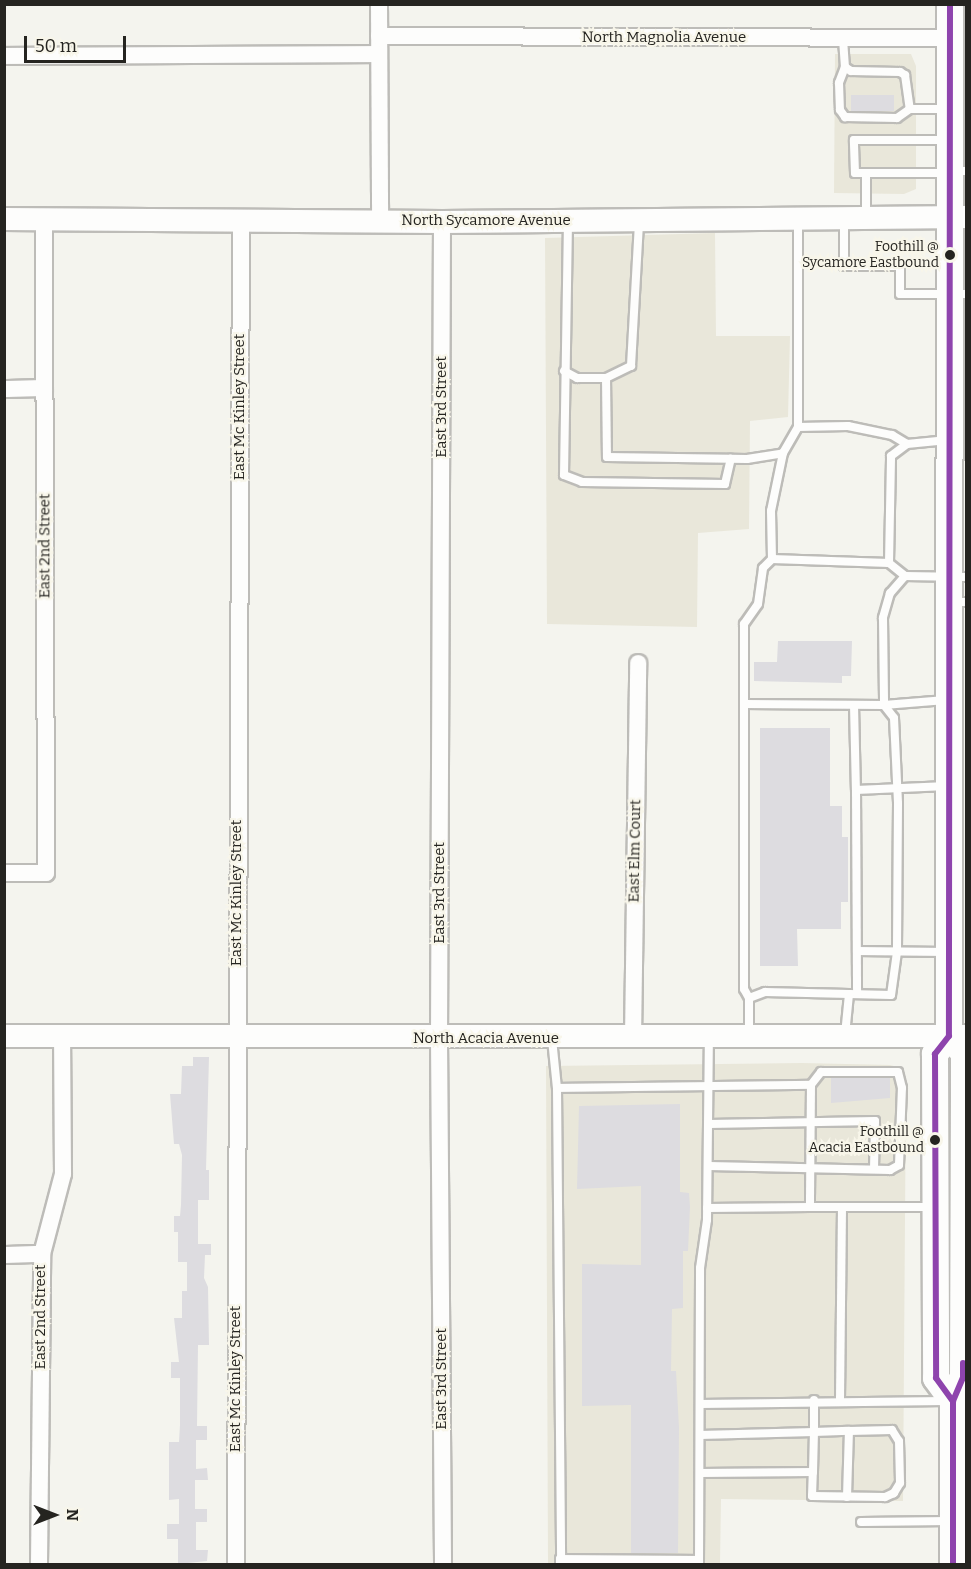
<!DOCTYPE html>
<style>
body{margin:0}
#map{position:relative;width:971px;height:1569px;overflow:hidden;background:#f4f4ee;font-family:Bitter,serif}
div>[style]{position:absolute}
.built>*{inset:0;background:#e9e7da}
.building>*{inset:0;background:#dddce0;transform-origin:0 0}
.roads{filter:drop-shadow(2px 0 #bdbcb8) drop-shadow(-2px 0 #bdbcb8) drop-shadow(0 2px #bdbcb8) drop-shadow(0 -2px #bdbcb8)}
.lane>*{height:8px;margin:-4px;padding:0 4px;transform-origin:4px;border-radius:4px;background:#fdfdfc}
.street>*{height:16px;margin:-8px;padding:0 8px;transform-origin:8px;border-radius:8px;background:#fdfdfc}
.secondary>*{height:22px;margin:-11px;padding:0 11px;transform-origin:11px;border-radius:11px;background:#fdfdfc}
.primary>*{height:26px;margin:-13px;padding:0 13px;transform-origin:13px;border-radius:13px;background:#fdfdfc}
.bus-1>*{height:6px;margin:-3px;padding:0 3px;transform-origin:3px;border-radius:3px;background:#8e44ad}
.dots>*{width:16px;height:16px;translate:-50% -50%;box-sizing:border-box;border:3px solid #f8f6ea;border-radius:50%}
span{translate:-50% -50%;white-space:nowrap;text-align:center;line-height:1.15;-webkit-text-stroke:4.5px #f8f6ea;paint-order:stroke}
.bus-label{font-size:14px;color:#252420}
.right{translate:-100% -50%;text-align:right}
.street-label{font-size:15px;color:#252420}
.frame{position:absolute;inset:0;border:6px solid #252420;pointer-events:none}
.north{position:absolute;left:24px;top:1485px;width:60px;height:60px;-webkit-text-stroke:4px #f8f6ea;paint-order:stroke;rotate:90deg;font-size:16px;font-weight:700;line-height:24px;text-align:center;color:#252420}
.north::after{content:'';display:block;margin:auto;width:21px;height:27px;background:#252420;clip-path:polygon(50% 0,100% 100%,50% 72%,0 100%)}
.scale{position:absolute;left:24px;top:36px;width:102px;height:27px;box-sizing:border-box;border:3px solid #252420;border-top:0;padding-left:8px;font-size:18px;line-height:21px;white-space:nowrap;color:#252420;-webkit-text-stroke:4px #f8f6ea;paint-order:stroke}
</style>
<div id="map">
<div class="built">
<i style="clip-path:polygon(835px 54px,911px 54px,916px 66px,916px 189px,904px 194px,834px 193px)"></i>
<i style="clip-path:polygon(715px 233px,716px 336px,790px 336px,788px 417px,750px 421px,749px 529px,698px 533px,697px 627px,547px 624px,545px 238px)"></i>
<i style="clip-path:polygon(802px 1063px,890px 1065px,901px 1068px,906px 1079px,903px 1501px,721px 1499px,720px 1564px,548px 1564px,546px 1066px)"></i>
</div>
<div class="building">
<i style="left:851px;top:95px;width:43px;height:16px"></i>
<i style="clip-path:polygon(778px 641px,852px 641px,851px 676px,842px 676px,842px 683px,754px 681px,754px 662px,777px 662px)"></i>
<i style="clip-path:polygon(760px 728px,830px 728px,830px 806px,842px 806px,842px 837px,848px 837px,848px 902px,841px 902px,841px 929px,797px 929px,798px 966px,760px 966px)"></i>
<i style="clip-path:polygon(193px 1057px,209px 1057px,206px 1170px,209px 1170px,209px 1200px,198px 1200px,198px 1244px,211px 1244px,211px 1255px,205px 1255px,204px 1278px,208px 1287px,209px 1345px,198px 1345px,197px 1426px,207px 1426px,207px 1440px,196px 1440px,196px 1469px,207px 1468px,208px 1480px,195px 1480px,195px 1509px,207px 1509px,207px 1522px,196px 1522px,196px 1550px,208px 1550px,207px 1561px,178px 1564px,178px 1539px,167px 1539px,167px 1524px,179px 1524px,179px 1499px,169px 1500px,169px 1442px,179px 1442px,180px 1425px,180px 1378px,171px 1378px,171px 1362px,179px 1362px,174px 1318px,182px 1318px,182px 1291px,187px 1291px,187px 1262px,178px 1262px,178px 1232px,174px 1232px,174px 1216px,180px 1216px,181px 1205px,182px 1155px,179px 1144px,174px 1144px,170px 1094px,181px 1094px,182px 1066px,193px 1066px)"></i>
<i style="clip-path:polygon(831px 1078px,890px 1078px,890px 1098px,831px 1103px)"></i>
<i style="clip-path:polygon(680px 1104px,680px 1192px,689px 1193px,690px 1207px,688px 1251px,683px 1251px,683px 1308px,672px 1309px,671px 1371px,676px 1371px,679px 1428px,678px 1553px,631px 1553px,631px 1405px,582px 1406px,582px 1264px,641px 1265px,641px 1186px,577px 1189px,579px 1106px)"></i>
</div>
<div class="roads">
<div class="lane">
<i style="left:843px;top:39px;width:28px;rotate:86deg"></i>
<i style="left:845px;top:67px;width:7px;rotate:34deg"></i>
<i style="left:851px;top:71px;width:49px;rotate:1.2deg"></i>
<i style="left:900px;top:72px;width:6px;rotate:31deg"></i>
<i style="left:905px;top:75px;width:34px;rotate:82deg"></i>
<i style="left:910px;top:109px;width:36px"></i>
<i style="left:845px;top:67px;width:17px;rotate:111deg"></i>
<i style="left:839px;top:83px;width:27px;rotate:88deg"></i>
<i style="left:840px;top:110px;width:9px;rotate:54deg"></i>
<i style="left:845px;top:117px;width:52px;rotate:1.1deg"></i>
<i style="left:897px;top:118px;width:16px;rotate:-35deg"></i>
<i style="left:951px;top:171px;width:15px"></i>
<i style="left:866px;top:173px;width:44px;rotate:90deg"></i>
<i style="left:946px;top:173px;width:91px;rotate:180deg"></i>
<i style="left:855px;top:173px;width:33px;rotate:-92deg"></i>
<i style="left:854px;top:140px;width:93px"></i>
<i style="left:844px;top:218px;width:48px;rotate:90deg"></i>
<i style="left:844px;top:266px;width:56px"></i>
<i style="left:900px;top:266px;width:28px;rotate:90deg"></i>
<i style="left:900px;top:294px;width:66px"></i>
<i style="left:568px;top:221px;width:254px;rotate:90.9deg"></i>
<i style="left:564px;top:475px;width:19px;rotate:21deg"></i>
<i style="left:582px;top:482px;width:143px;rotate:0.8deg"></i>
<i style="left:725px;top:484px;width:26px;rotate:-77deg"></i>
<i style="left:564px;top:371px;width:15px;rotate:28deg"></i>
<i style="left:577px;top:378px;width:29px"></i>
<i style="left:606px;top:378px;width:28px;rotate:-26deg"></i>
<i style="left:631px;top:366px;width:144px;rotate:-86.8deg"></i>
<i style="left:606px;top:378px;width:79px;rotate:89.3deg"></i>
<i style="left:607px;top:457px;width:140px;rotate:0.8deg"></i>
<i style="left:747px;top:459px;width:36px;rotate:-9deg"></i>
<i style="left:783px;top:453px;width:30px;rotate:-60deg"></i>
<i style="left:798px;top:427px;width:208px;rotate:-90deg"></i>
<i style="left:798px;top:427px;width:50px;rotate:-1.1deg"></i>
<i style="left:848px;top:426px;width:45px;rotate:11.6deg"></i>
<i style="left:892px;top:435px;width:17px;rotate:31deg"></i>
<i style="left:783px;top:453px;width:59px;rotate:101.7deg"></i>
<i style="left:771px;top:511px;width:48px;rotate:88.8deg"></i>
<i style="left:772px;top:559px;width:117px;rotate:2deg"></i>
<i style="left:889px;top:563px;width:21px;rotate:39deg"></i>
<i style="left:905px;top:576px;width:61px;rotate:0.9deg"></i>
<i style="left:889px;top:563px;width:107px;rotate:-88.9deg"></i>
<i style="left:891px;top:456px;width:20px;rotate:-37deg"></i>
<i style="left:907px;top:444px;width:41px;rotate:-5.6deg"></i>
<i style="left:905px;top:576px;width:23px;rotate:131deg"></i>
<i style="left:890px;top:593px;width:26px;rotate:106deg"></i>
<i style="left:883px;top:618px;width:87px;rotate:89.3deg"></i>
<i style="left:884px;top:705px;width:62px;rotate:-4.6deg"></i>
<i style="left:951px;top:602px;width:15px"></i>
<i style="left:744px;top:704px;width:140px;rotate:0.4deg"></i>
<i style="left:884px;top:705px;width:16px;rotate:52deg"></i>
<i style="left:894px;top:718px;width:86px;rotate:87.3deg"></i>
<i style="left:898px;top:804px;width:148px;rotate:90.4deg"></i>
<i style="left:897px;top:952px;width:43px;rotate:97.9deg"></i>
<i style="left:891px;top:995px;width:126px;rotate:-178.6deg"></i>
<i style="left:765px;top:992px;width:17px;rotate:159deg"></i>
<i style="left:749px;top:998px;width:36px;rotate:90deg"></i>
<i style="left:854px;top:705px;width:85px;rotate:88.7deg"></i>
<i style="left:856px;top:790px;width:91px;rotate:-2.5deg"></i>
<i style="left:856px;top:790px;width:204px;rotate:89.7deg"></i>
<i style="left:857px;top:951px;width:90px;rotate:0.6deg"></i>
<i style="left:749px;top:998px;width:10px;rotate:-119deg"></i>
<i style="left:744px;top:989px;width:365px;rotate:-90deg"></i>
<i style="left:744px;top:624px;width:24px;rotate:-55deg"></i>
<i style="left:758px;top:604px;width:36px;rotate:-82deg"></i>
<i style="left:763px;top:568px;width:13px;rotate:-45deg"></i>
<i style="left:845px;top:1035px;width:41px;rotate:-84.4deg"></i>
<i style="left:552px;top:1039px;width:49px;rotate:84.2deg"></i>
<i style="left:557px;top:1088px;width:471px;rotate:89.5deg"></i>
<i style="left:557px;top:1088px;width:254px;rotate:-0.7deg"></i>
<i style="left:811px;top:1085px;width:122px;rotate:90.5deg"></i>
<i style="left:810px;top:1207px;width:121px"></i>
<i style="left:709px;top:1124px;width:166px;rotate:-1deg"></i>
<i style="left:875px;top:1121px;width:47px;rotate:91.2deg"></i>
<i style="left:709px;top:1166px;width:181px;rotate:1.3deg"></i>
<i style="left:890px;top:1170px;width:10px;rotate:-29deg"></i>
<i style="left:899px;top:1165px;width:77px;rotate:-87.8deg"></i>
<i style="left:902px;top:1088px;width:16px;rotate:-104deg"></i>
<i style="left:898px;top:1072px;width:77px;rotate:180deg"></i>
<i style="left:821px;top:1072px;width:16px;rotate:128deg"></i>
<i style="left:707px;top:1208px;width:103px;rotate:-0.6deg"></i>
<i style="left:840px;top:1399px;width:192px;rotate:-89.4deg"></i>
<i style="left:700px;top:1404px;width:245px;rotate:-0.7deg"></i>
<i style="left:700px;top:1435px;width:114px;rotate:-1.5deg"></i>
<i style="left:814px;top:1432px;width:35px;rotate:-2deg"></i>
<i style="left:849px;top:1431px;width:43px;rotate:-1.3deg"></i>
<i style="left:892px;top:1430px;width:13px;rotate:58deg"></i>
<i style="left:899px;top:1441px;width:42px;rotate:88.6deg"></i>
<i style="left:900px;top:1483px;width:12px;rotate:121deg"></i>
<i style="left:894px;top:1493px;width:10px;rotate:156deg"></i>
<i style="left:885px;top:1497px;width:73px;rotate:-179.2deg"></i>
<i style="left:812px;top:1496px;width:24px;rotate:-88deg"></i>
<i style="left:813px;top:1472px;width:40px;rotate:-88.6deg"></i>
<i style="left:814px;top:1432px;width:32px;rotate:-90deg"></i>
<i style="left:700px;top:1473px;width:113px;rotate:-0.5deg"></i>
<i style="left:847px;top:1497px;width:66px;rotate:-88.3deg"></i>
<i style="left:861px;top:1522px;width:89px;rotate:-0.6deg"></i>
<i style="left:560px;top:1564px;width:5px;rotate:-90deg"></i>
<i style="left:560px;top:1559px;width:139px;rotate:0.4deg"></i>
<i style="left:699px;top:1564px;width:296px;rotate:-89.8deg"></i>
<i style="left:700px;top:1268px;width:49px;rotate:-81.7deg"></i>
<i style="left:707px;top:1220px;width:181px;rotate:-89.4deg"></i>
</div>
<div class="street">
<i style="left:379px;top:4px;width:218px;rotate:89.7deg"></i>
<i style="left:379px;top:36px;width:571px;rotate:0.2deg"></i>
<i style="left:4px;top:56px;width:374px;rotate:-0.3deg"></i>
<i style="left:442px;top:222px;width:817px;rotate:90.21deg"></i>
<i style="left:439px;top:1039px;width:525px;rotate:89.56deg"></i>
<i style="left:4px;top:389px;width:40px;rotate:-1.4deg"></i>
<i style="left:4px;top:873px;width:42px"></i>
<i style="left:46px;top:873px;width:653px;rotate:-90.18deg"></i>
<i style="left:633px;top:1039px;width:376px;rotate:-89.2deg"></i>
<i style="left:4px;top:1255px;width:38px;rotate:-2deg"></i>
<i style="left:39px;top:1564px;width:310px;rotate:-89.4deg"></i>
<i style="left:42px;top:1254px;width:83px;rotate:-75.3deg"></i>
<i style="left:63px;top:1174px;width:137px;rotate:-90.4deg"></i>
<i style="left:236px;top:1564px;width:1343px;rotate:-89.79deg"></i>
</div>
<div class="secondary">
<i style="left:4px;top:219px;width:438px;rotate:0.4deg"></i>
<i style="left:442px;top:222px;width:524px;rotate:-0.55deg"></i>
<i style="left:4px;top:1036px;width:962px"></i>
</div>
<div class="primary">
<i style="left:950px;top:4px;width:1032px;rotate:90.06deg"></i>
<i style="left:949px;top:1036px;width:23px;rotate:128deg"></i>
<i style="left:935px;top:1054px;width:324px;rotate:89.8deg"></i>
<i style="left:936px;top:1378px;width:29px;rotate:54deg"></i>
<i style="left:949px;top:1036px;width:23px;rotate:49deg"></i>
<i style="left:964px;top:1053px;width:42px;rotate:90deg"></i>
<i style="left:964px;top:1095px;width:283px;rotate:90.2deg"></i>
<i style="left:963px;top:1378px;width:25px;rotate:113deg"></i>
<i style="left:953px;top:1401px;width:163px;rotate:90deg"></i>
</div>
</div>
<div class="bus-1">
<i style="left:950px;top:4px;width:1032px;rotate:90.06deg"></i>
<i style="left:949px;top:1036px;width:23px;rotate:128deg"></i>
<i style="left:935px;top:1054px;width:324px;rotate:89.8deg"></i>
<i style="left:936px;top:1378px;width:29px;rotate:54deg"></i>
<i style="left:953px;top:1564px;width:163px;rotate:-90deg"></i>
<i style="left:953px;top:1401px;width:25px;rotate:-67deg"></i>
<i style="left:963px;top:1378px;width:15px;rotate:-90deg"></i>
</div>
<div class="dots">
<i style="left:950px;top:255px;background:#252420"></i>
<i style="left:935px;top:1140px;background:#252420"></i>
</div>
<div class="bus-label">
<span class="right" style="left:939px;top:255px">Foothill @<br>Sycamore Eastbound</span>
<span class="right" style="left:924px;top:1140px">Foothill @<br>Acacia Eastbound</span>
</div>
<div class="street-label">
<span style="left:664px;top:38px">North Magnolia Avenue</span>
<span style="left:486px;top:221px">North Sycamore Avenue</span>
<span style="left:240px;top:407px;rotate:-90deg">East Mc Kinley Street</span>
<span style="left:442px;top:407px;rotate:-90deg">East 3rd Street</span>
<span style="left:45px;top:546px;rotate:-90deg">East 2nd Street</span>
<span style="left:635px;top:851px;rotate:-89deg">East Elm Court</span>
<span style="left:237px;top:893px;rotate:-90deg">East Mc Kinley Street</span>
<span style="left:440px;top:893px;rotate:-90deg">East 3rd Street</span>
<span style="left:486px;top:1039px">North Acacia Avenue</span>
<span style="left:41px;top:1317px;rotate:-90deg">East 2nd Street</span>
<span style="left:236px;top:1379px;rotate:-90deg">East Mc Kinley Street</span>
<span style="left:442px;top:1379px;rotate:-90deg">East 3rd Street</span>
</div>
<div class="frame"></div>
<div class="north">N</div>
<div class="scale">50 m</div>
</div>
